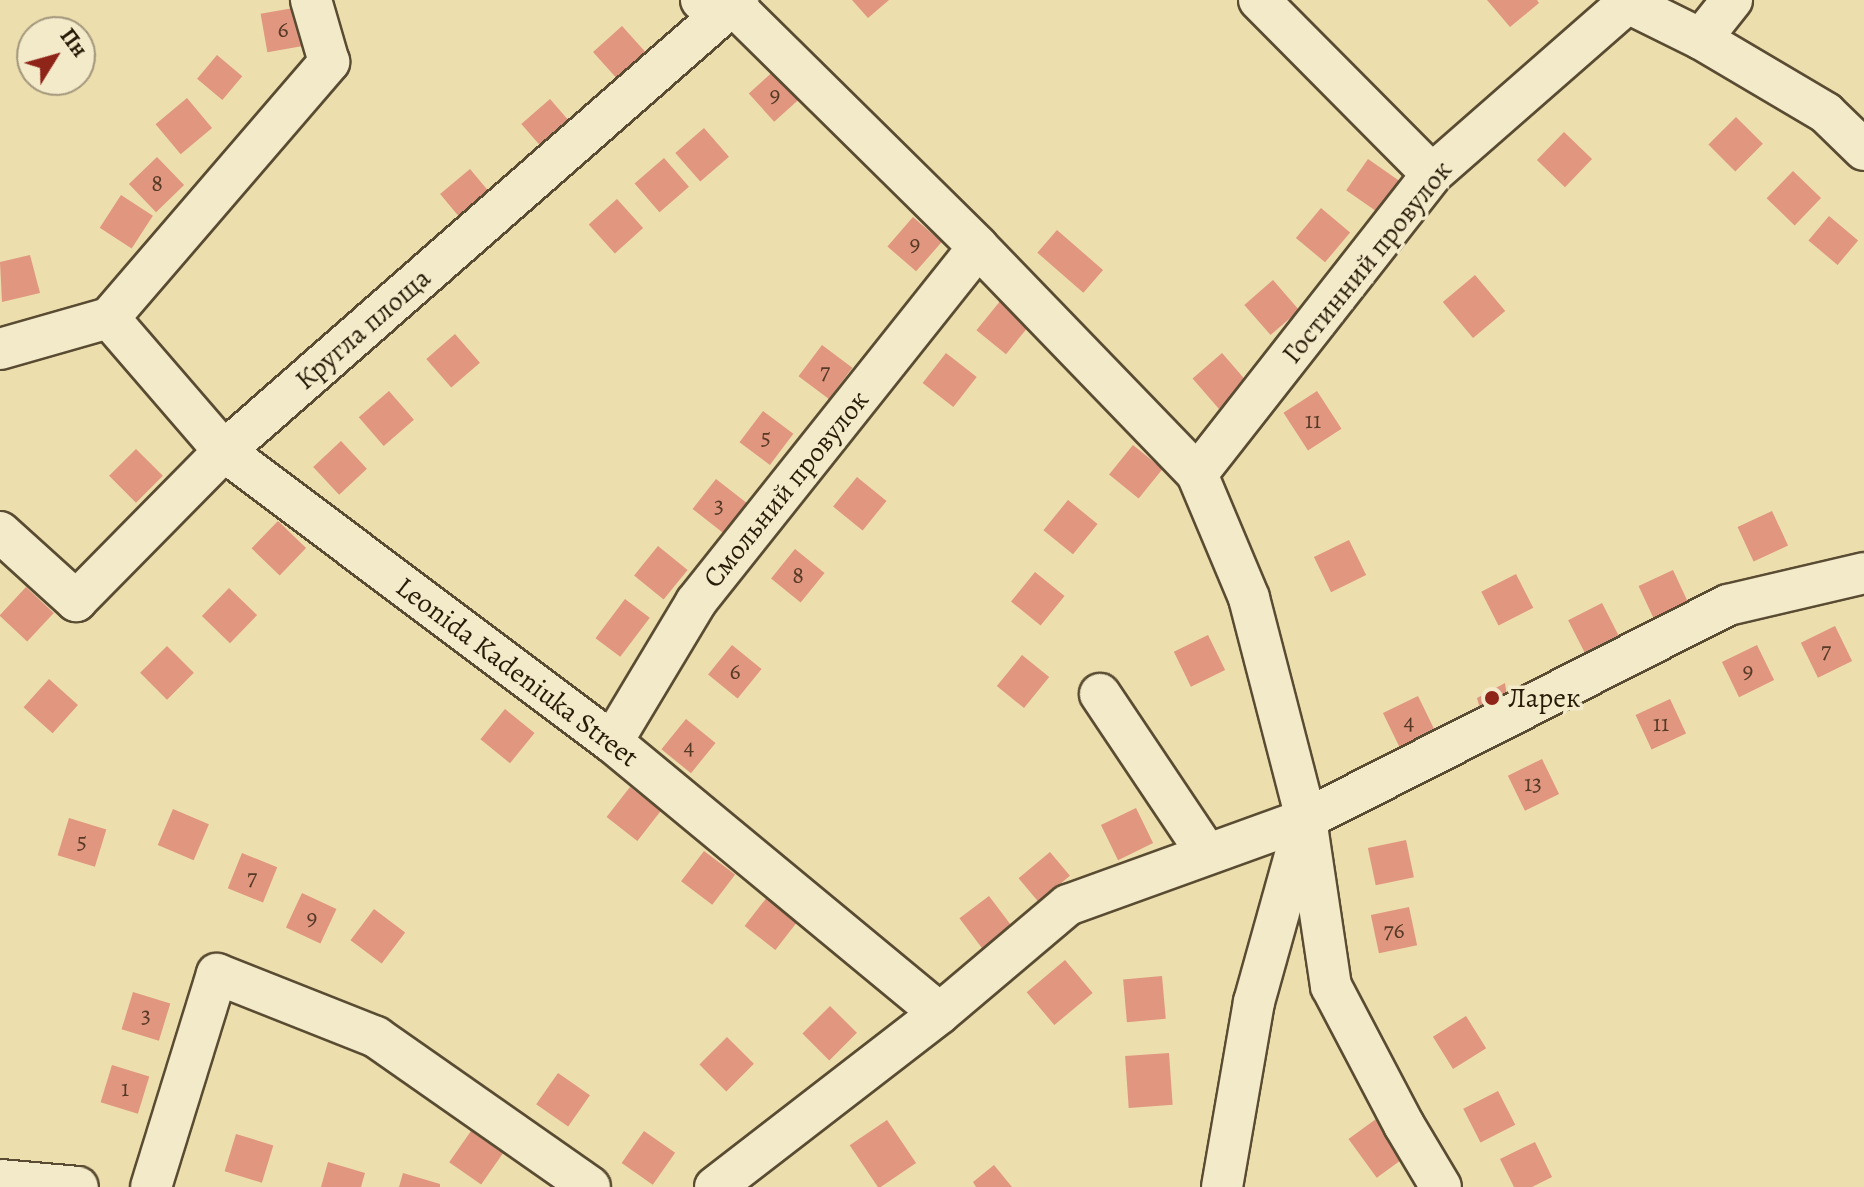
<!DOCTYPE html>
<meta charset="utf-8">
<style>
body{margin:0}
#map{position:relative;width:1864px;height:1187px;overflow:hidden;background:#eddeae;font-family:Alegreya,serif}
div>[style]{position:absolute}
.building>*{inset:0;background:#e0967f;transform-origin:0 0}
.roads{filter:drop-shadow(2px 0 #594c32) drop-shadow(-2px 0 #594c32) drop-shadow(0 2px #594c32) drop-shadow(0 -2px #594c32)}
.minor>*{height:40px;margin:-20px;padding:0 20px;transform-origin:20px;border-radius:20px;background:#f3eaca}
.dots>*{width:22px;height:22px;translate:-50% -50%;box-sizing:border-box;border:4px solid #f3eaca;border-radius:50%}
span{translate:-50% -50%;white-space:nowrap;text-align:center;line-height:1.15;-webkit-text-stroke:7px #f3eaca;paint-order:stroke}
.number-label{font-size:24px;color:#563a26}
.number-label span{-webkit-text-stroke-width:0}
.street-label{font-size:28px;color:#281b08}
.poi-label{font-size:28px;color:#281b08}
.left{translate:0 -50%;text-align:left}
.north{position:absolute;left:16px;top:16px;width:80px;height:80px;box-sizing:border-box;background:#f3eaca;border:2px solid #a2977c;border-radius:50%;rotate:53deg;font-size:22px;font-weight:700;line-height:32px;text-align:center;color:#281b08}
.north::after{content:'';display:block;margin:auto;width:28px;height:36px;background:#8f2418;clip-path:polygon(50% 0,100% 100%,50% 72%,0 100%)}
</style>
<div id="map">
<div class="building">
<i style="clip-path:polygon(852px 0,889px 0,868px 18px)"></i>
<i style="clip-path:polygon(1487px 0,1537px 0,1539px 3px,1510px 27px)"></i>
<i style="left:299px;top:7px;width:39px;height:39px;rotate:80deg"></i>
<i style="left:622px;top:26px;width:39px;height:39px;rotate:48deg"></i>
<i style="left:217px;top:55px;width:33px;height:31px;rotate:40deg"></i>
<i style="left:777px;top:68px;width:38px;height:38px;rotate:48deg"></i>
<i style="left:187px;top:98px;width:39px;height:41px;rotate:50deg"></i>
<i style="left:550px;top:99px;width:38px;height:38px;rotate:49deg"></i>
<i style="left:1736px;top:117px;width:38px;height:39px;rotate:45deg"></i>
<i style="left:704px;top:128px;width:38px;height:38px;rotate:49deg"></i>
<i style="left:1564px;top:132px;width:39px;height:39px;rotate:44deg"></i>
<i style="left:157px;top:157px;width:39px;height:39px;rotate:46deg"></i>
<i style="left:664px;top:158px;width:38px;height:39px;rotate:49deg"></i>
<i style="left:1368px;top:159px;width:38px;height:38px;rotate:35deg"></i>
<i style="left:470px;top:169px;width:39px;height:39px;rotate:50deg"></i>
<i style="left:1793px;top:171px;width:39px;height:38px;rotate:44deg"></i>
<i style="left:121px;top:195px;width:38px;height:39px;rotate:33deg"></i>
<i style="left:617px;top:199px;width:39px;height:38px;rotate:48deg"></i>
<i style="left:1321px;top:208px;width:38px;height:39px;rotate:40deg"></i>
<i style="left:1829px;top:216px;width:38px;height:32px;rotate:40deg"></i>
<i style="left:913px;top:217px;width:38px;height:39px;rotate:41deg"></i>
<i style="left:1057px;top:230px;width:61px;height:30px;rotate:41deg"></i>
<i style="clip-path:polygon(30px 255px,40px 293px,2px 302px,0 262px)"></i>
<i style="left:1475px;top:275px;width:47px;height:42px;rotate:50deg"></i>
<i style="left:1273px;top:280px;width:40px;height:38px;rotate:49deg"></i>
<i style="left:1001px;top:300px;width:38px;height:39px;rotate:39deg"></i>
<i style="left:455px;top:334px;width:38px;height:38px;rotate:49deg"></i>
<i style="left:822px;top:345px;width:38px;height:39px;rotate:37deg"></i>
<i style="left:946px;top:353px;width:39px;height:38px;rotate:38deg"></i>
<i style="left:1222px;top:353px;width:40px;height:39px;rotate:49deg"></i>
<i style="left:389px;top:391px;width:38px;height:40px;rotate:49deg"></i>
<i style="left:1317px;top:391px;width:45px;height:40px;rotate:57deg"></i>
<i style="left:763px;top:411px;width:38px;height:39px;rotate:37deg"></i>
<i style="left:341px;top:441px;width:38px;height:38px;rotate:47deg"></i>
<i style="left:1133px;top:445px;width:38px;height:38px;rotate:39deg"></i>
<i style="left:136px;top:449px;width:38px;height:38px;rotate:45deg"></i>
<i style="left:857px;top:477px;width:38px;height:38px;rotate:39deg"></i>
<i style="left:716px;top:479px;width:39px;height:38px;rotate:38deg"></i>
<i style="left:1068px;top:500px;width:38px;height:39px;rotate:39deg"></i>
<i style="left:1772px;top:511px;width:38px;height:38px;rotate:65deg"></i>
<i style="left:278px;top:521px;width:39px;height:38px;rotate:44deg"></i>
<i style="left:1349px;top:540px;width:39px;height:39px;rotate:64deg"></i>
<i style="left:658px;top:546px;width:38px;height:38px;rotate:39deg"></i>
<i style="left:795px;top:549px;width:38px;height:38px;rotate:39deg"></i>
<i style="left:1673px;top:570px;width:38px;height:38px;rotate:65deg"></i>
<i style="left:1035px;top:572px;width:38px;height:38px;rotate:39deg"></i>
<i style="left:1516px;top:574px;width:38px;height:39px;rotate:63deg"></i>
<i style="left:26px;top:587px;width:38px;height:39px;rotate:43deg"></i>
<i style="left:229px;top:588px;width:39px;height:39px;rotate:44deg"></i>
<i style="left:625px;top:599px;width:31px;height:49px;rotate:37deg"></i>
<i style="left:1602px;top:603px;width:38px;height:38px;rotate:63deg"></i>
<i style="left:1835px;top:626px;width:39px;height:38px;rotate:64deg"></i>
<i style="left:1208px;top:635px;width:39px;height:38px;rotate:64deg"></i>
<i style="left:732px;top:645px;width:38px;height:38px;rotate:39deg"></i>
<i style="left:1757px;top:645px;width:39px;height:39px;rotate:64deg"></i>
<i style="left:167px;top:646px;width:38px;height:38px;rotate:45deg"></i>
<i style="left:1022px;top:655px;width:35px;height:40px;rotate:39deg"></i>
<i style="left:49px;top:679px;width:39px;height:38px;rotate:42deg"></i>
<i style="clip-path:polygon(1505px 683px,1507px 697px,1481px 713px,1477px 698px)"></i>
<i style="left:1418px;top:696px;width:39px;height:39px;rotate:64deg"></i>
<i style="left:1670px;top:699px;width:38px;height:38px;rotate:65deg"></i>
<i style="left:505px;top:709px;width:38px;height:39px;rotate:39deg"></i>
<i style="left:686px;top:719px;width:38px;height:39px;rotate:39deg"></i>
<i style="left:1542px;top:759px;width:39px;height:38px;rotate:64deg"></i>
<i style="left:630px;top:787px;width:39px;height:38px;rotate:38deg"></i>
<i style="left:1136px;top:808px;width:39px;height:39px;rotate:64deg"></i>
<i style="left:173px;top:809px;width:39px;height:39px;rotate:23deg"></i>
<i style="left:69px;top:818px;width:39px;height:39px;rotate:17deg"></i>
<i style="left:1406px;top:840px;width:38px;height:39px;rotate:78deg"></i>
<i style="left:704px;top:851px;width:39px;height:38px;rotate:37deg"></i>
<i style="left:1050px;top:852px;width:31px;height:41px;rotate:50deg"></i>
<i style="left:242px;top:853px;width:38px;height:38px;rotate:22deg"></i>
<i style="left:302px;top:893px;width:38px;height:38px;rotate:25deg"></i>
<i style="left:768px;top:896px;width:39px;height:38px;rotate:38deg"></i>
<i style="left:989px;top:896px;width:38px;height:37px;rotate:53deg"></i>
<i style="left:1409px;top:907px;width:39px;height:39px;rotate:78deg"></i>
<i style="left:374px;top:909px;width:39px;height:39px;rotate:37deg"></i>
<i style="left:1065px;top:960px;width:43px;height:50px;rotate:50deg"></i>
<i style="left:1162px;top:976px;width:43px;height:39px;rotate:85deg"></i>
<i style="left:133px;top:992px;width:39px;height:39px;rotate:17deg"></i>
<i style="left:830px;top:1006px;width:38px;height:39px;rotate:45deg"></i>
<i style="left:1466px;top:1016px;width:38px;height:39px;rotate:58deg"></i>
<i style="left:727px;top:1037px;width:38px;height:39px;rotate:45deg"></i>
<i style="left:1169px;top:1053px;width:52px;height:44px;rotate:86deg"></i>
<i style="left:112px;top:1065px;width:39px;height:39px;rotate:17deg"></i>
<i style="left:558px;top:1073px;width:39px;height:38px;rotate:35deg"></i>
<i style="left:1498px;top:1091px;width:38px;height:39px;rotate:63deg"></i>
<i style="left:1376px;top:1119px;width:48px;height:34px;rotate:54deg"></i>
<i style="left:887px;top:1120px;width:52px;height:45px;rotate:56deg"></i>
<i style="left:471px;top:1131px;width:39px;height:38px;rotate:35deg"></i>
<i style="left:644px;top:1131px;width:38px;height:39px;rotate:35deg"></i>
<i style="left:236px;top:1134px;width:39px;height:39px;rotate:17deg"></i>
<i style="clip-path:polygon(1535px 1142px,1552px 1177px,1532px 1187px,1514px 1187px,1500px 1159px)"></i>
<i style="clip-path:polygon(328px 1162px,365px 1173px,361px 1187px,321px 1187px)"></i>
<i style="clip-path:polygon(994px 1165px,1012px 1187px,976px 1187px,973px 1182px)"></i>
<i style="clip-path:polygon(403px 1173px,440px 1184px,440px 1187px,399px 1187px)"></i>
</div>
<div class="roads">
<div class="minor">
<i style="left:701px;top:0;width:32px;rotate:9deg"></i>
<i style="left:733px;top:5px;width:344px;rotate:44.6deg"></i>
<i style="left:978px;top:247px;width:315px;rotate:46deg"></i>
<i style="left:1197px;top:474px;width:134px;rotate:67.2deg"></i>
<i style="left:1249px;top:598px;width:228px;rotate:75.5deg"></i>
<i style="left:1306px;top:819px;width:169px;rotate:81.5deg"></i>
<i style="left:1331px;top:986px;width:157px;rotate:62.3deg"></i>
<i style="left:1404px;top:1125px;width:72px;rotate:59.2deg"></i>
<i style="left:1259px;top:0;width:245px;rotate:45.2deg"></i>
<i style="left:1622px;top:0;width:88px;rotate:26.3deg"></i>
<i style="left:1701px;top:39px;width:145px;rotate:30.6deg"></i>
<i style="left:1826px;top:113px;width:53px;rotate:44.2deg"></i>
<i style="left:1701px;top:39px;width:50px;rotate:-51.5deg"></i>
<i style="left:109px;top:318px;width:176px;rotate:49.2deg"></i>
<i style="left:224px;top:451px;width:485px;rotate:36.9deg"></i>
<i style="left:612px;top:742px;width:425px;rotate:39.6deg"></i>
<i style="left:0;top:349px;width:113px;rotate:-15.9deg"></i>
<i style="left:109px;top:318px;width:338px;rotate:-49.3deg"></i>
<i style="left:329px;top:62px;width:65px;rotate:-106.2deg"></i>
<i style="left:1197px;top:474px;width:381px;rotate:-51.9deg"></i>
<i style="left:1432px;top:174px;width:259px;rotate:-41.2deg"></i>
<i style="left:0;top:532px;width:103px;rotate:42.2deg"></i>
<i style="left:76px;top:601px;width:211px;rotate:-45.4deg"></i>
<i style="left:224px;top:451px;width:684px;rotate:-41.26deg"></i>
<i style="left:1100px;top:694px;width:192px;rotate:56.2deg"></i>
<i style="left:612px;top:742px;width:163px;rotate:-59deg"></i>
<i style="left:696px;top:602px;width:453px;rotate:-51.5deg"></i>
<i style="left:0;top:1180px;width:78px;rotate:5.1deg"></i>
<i style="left:151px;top:1187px;width:223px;rotate:-72.8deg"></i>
<i style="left:217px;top:974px;width:171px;rotate:21.6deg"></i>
<i style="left:376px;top:1037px;width:261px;rotate:35deg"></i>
<i style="left:715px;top:1187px;width:284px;rotate:-37.7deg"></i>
<i style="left:940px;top:1013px;width:167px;rotate:-40.2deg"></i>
<i style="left:1068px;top:905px;width:253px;rotate:-19.9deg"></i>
<i style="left:1306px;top:819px;width:473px;rotate:-26.9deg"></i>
<i style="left:1728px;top:605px;width:140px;rotate:-13.2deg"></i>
<i style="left:1222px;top:1187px;width:188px;rotate:-80.2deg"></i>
<i style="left:1254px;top:1002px;width:174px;rotate:-74.4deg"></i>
</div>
</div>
<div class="dots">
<i style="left:1492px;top:698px;background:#8f2418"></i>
</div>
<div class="number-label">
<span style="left:283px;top:30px">6</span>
<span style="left:775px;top:95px">9</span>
<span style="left:157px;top:184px">8</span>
<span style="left:915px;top:244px">9</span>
<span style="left:825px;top:372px">7</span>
<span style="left:1313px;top:421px">11</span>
<span style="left:766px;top:438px">5</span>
<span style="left:719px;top:506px">3</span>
<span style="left:798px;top:576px">8</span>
<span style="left:1826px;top:651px">7</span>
<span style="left:1748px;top:671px">9</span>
<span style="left:735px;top:672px">6</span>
<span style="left:1409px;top:722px">4</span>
<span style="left:1661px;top:724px">11</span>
<span style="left:689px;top:747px">4</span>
<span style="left:1533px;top:784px">13</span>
<span style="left:82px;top:842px">5</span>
<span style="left:252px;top:878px">7</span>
<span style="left:312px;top:918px">9</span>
<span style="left:1394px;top:931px">76</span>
<span style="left:146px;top:1016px">3</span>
<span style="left:125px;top:1089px">1</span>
</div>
<div class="street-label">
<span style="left:1367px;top:262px;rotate:-51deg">Гостинний провулок</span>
<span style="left:363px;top:329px;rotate:-41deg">Кругла площа</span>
<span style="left:786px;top:489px;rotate:-51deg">Смольний провулок</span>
<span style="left:517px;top:672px;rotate:37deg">Leonida Kadeniuka Street</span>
</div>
<div class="poi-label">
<span class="left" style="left:1508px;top:698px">Ларек</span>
</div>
<div class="north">Пн</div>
</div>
